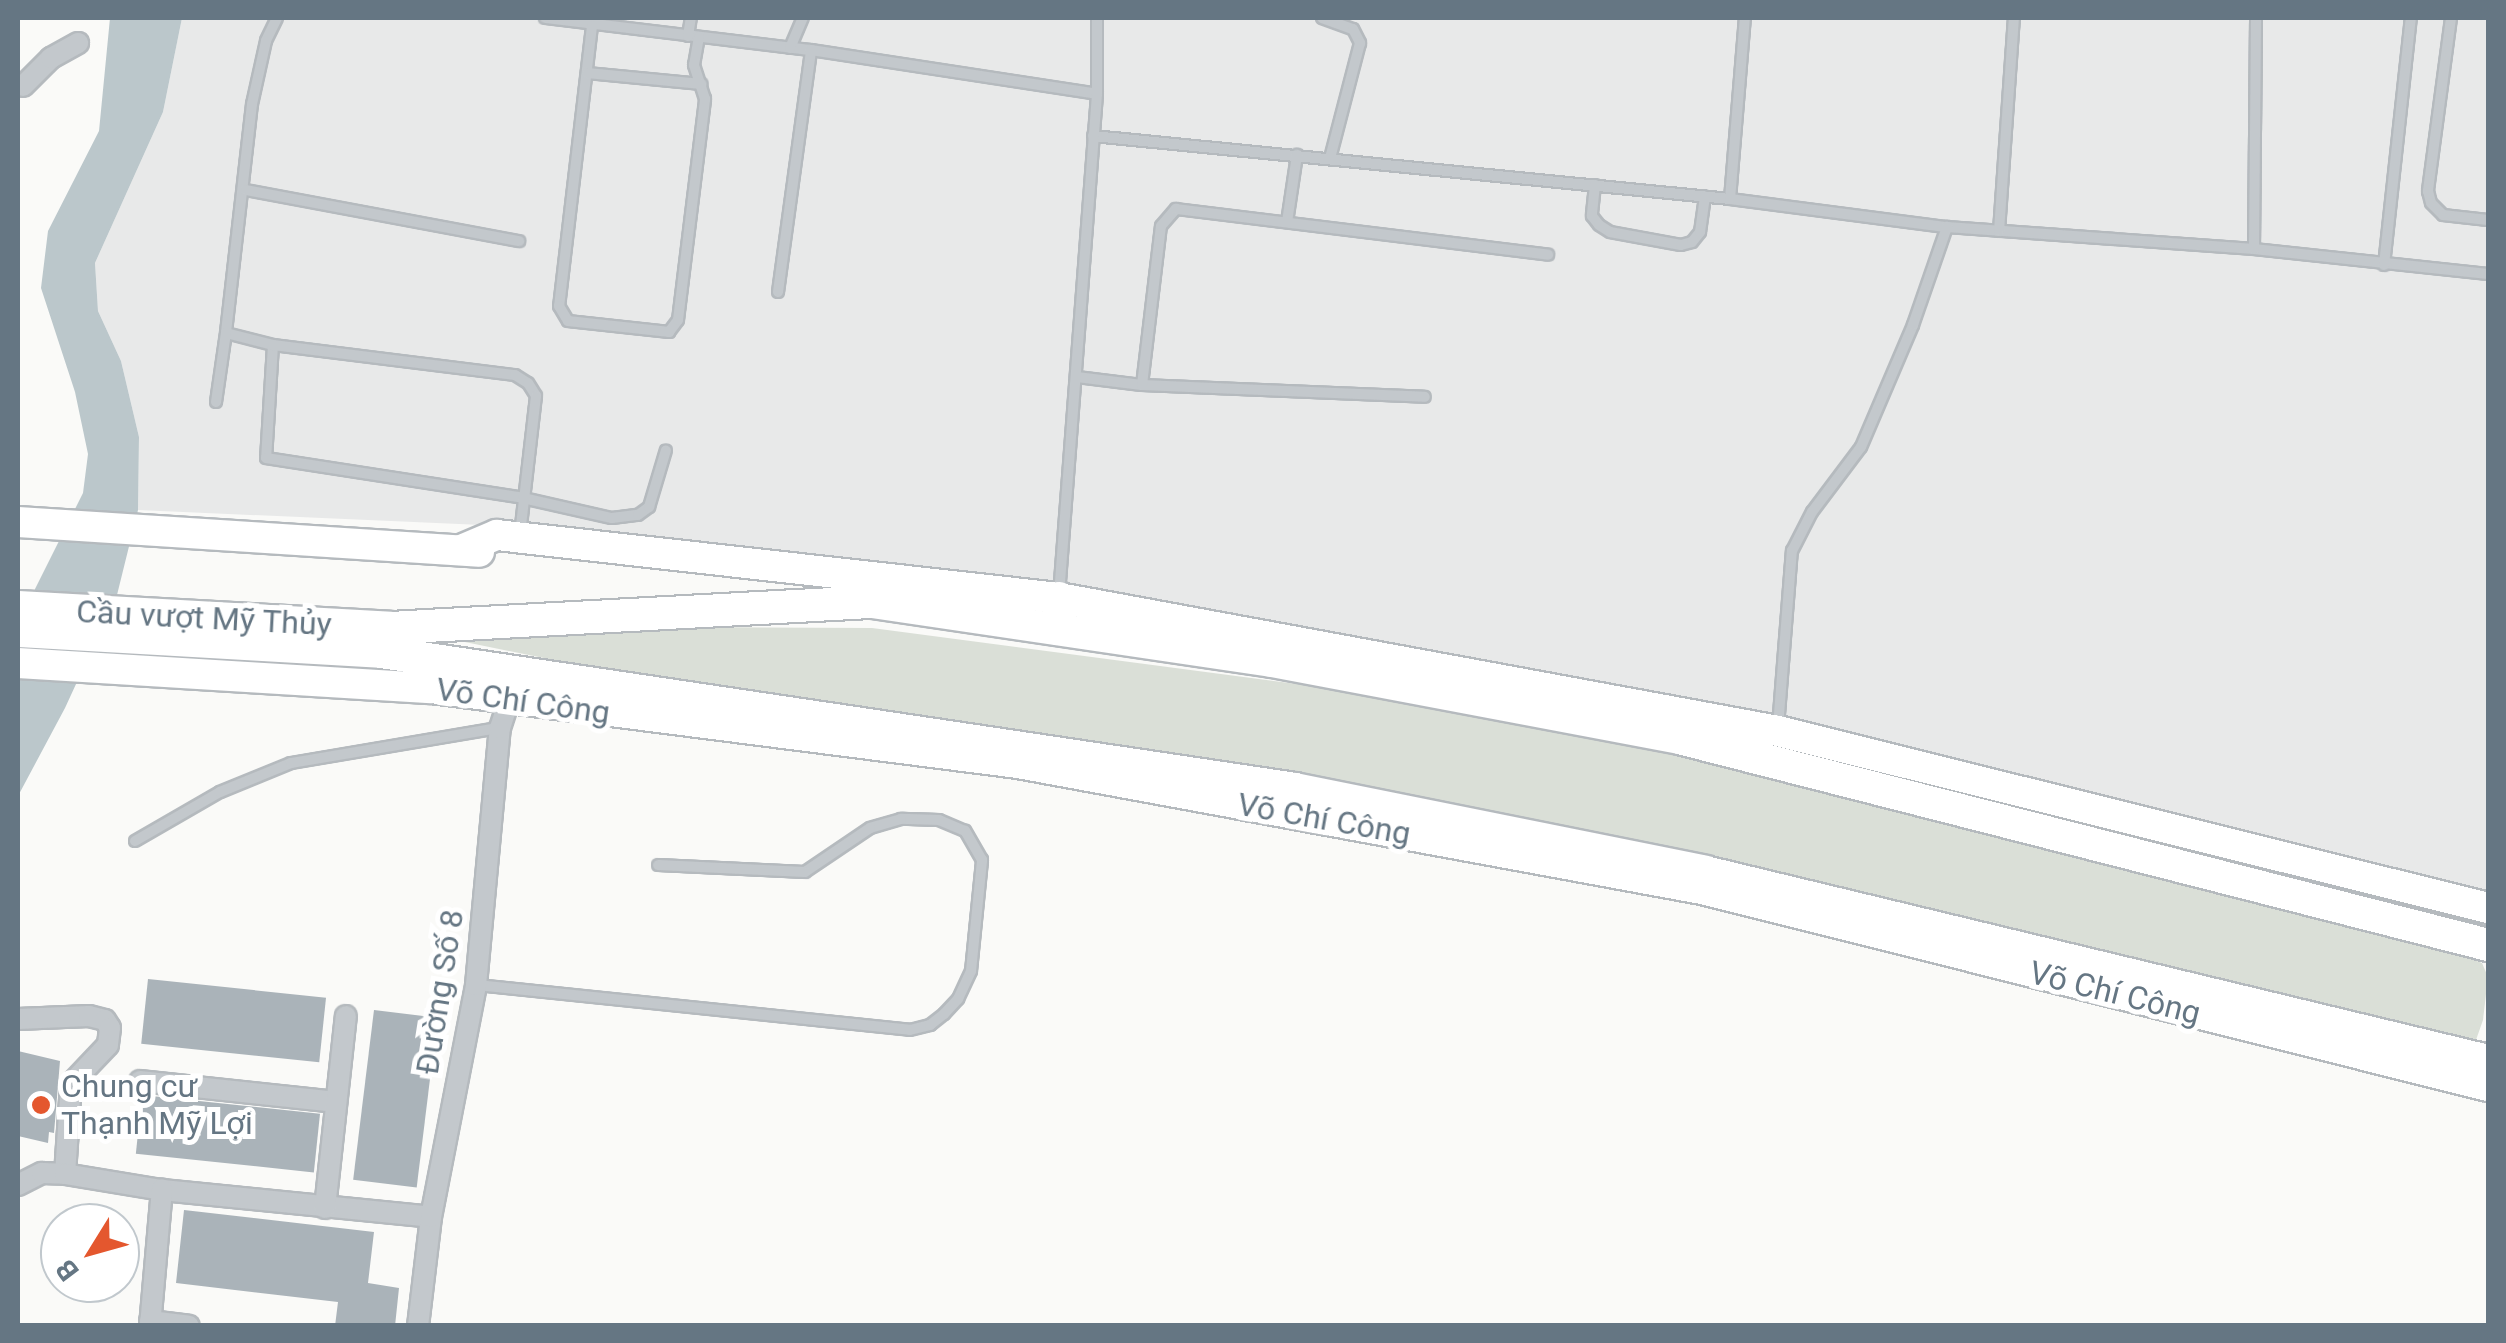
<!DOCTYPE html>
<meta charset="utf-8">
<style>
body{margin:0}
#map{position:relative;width:2506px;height:1343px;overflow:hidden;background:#fafaf8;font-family:Roboto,sans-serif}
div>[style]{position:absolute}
.built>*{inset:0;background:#e8e9e9}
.green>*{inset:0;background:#dadfd7}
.water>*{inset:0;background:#bbc7cb}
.building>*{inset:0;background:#aab3b9;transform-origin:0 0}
.roads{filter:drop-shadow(2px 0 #b5babe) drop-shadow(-2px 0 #b5babe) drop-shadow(0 2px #b5babe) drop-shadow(0 -2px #b5babe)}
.service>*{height:10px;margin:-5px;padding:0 5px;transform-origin:5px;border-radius:5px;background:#c3c8cc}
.minor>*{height:20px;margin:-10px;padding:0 10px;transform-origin:10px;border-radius:10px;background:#c3c8cc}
.primary>*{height:30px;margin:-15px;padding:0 15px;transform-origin:15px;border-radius:15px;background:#fff}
.trunk>*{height:32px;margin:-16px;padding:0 16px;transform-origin:16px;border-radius:16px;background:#fff}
.dots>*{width:28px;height:28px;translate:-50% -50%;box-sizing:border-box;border:5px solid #fff;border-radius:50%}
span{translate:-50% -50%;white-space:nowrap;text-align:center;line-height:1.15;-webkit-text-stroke:10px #fff;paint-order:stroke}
.street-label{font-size:32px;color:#657683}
.poi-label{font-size:32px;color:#657683}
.left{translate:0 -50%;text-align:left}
.frame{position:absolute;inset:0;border:20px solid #657683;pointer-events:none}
.north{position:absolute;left:40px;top:1203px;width:100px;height:100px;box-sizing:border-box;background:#fff;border:2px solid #c1c8cd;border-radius:50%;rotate:233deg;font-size:28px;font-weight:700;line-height:40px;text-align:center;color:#657683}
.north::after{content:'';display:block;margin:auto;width:35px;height:45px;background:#e4572e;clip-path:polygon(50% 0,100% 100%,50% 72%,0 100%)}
</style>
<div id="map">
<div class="built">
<i style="clip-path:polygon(182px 18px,2488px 18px,2488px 892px,1809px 724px,1017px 577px,482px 525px,138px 510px,139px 437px,121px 361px,98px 311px,95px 263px,163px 112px)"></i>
</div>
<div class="green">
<i style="clip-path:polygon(678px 627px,872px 628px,1464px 706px,1723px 757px,2413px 936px,2482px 963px,2488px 977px,2483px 1020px,2476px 1040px,2461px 1047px,460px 641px)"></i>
</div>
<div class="water">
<i style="clip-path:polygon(110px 18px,182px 18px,163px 112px,95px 263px,98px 311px,121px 361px,139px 437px,138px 510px,117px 595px,65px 708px,18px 796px,18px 623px,83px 493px,88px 454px,75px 392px,41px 288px,48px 231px,99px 131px)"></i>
</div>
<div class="building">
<i style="left:148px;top:979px;width:179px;height:65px;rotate:6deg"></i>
<i style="left:374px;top:1010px;width:64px;height:171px;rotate:7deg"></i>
<i style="clip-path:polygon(18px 1051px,60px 1061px,54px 1133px,49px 1132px,48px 1143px,18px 1136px)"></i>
<i style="left:142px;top:1095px;width:179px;height:59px;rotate:6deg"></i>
<i style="clip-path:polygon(184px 1210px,374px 1232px,368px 1283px,399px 1288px,395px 1326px,335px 1326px,338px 1302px,176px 1283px)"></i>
</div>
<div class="roads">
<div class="service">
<i style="left:277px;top:18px;width:25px;rotate:116deg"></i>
<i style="left:266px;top:41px;width:65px;rotate:102.5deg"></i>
<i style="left:252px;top:104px;width:230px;rotate:96.5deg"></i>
<i style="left:226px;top:333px;width:49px;rotate:14.3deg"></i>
<i style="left:273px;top:345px;width:113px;rotate:93.5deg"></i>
<i style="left:266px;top:458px;width:260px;rotate:8.8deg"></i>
<i style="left:523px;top:498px;width:91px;rotate:12.7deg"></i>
<i style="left:612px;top:518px;width:26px;rotate:-7deg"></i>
<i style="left:638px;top:515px;width:14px;rotate:-36deg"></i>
<i style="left:649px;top:507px;width:59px;rotate:-73.4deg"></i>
<i style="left:545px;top:18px;width:268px;rotate:6.9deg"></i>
<i style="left:811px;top:50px;width:289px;rotate:8.7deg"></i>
<i style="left:1322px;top:18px;width:33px;rotate:20deg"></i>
<i style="left:1353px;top:29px;width:16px;rotate:63deg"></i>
<i style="left:1360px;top:43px;width:119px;rotate:104.6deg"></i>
<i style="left:2451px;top:18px;width:175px;rotate:97.6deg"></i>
<i style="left:2428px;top:191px;width:12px;rotate:76deg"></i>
<i style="left:2431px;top:203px;width:17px;rotate:45deg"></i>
<i style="left:2443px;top:215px;width:45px;rotate:6.3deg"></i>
<i style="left:592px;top:26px;width:282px;rotate:96.7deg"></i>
<i style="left:559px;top:306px;width:17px;rotate:59deg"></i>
<i style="left:568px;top:321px;width:102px;rotate:6.2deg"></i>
<i style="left:669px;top:332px;width:15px;rotate:-53deg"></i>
<i style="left:678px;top:320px;width:223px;rotate:-83deg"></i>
<i style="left:705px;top:99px;width:36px;rotate:-108deg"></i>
<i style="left:694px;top:65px;width:28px;rotate:-80deg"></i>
<i style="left:688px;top:36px;width:18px;rotate:-81deg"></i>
<i style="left:790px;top:48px;width:33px;rotate:-67deg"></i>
<i style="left:587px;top:73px;width:115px;rotate:5.5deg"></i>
<i style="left:1093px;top:136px;width:640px;rotate:5.65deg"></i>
<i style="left:1730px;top:199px;width:219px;rotate:7.4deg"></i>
<i style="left:1947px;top:227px;width:308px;rotate:4.1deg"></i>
<i style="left:2254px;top:249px;width:235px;rotate:6.1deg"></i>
<i style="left:1595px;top:185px;width:31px;rotate:96deg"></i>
<i style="left:1592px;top:216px;width:11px;rotate:52deg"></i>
<i style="left:1599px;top:225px;width:13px;rotate:32deg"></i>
<i style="left:1610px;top:232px;width:72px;rotate:10.4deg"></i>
<i style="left:1681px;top:245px;width:11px;rotate:-15deg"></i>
<i style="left:1692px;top:242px;width:13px;rotate:-51deg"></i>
<i style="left:1700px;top:232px;width:36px;rotate:-82deg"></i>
<i style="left:246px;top:190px;width:278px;rotate:10.6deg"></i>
<i style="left:1730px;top:199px;width:182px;rotate:-85.3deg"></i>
<i style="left:1287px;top:222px;width:68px;rotate:-81.5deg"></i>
<i style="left:1999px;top:231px;width:214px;rotate:-86deg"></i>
<i style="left:2254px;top:249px;width:231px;rotate:-89.5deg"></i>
<i style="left:2384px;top:265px;width:248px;rotate:-83.8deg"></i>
<i style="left:778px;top:292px;width:244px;rotate:-82.2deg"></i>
<i style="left:273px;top:345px;width:244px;rotate:7.1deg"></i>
<i style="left:515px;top:375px;width:15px;rotate:32deg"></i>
<i style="left:528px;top:383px;width:15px;rotate:58deg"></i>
<i style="left:536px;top:396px;width:140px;rotate:96.6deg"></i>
<i style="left:1077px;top:377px;width:65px;rotate:7deg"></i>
<i style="left:1142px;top:385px;width:283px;rotate:2.4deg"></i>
<i style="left:1142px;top:385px;width:160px;rotate:-83.2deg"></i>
<i style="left:1161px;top:226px;width:23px;rotate:-49deg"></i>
<i style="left:1176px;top:209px;width:375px;rotate:7deg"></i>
<i style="left:216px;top:402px;width:70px;rotate:-81.8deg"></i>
<i style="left:1059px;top:595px;width:502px;rotate:-85.66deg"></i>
<i style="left:1097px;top:94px;width:76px;rotate:-90deg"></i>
<i style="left:1778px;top:727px;width:177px;rotate:-85.5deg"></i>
<i style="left:1792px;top:551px;width:44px;rotate:-62.9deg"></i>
<i style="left:1812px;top:512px;width:81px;rotate:-53deg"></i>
<i style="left:1861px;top:447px;width:133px;rotate:-66.9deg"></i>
<i style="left:1913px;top:325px;width:104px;rotate:-70.9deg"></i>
<i style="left:135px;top:841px;width:98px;rotate:-30deg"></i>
<i style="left:220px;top:792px;width:77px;rotate:-22.2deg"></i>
<i style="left:291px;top:763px;width:211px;rotate:-9.6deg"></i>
<i style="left:477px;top:985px;width:435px;rotate:5.9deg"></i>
<i style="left:910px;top:1030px;width:21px;rotate:-14deg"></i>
<i style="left:930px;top:1025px;width:18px;rotate:-38deg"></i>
<i style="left:944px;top:1014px;width:21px;rotate:-47deg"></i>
<i style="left:958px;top:999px;width:31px;rotate:-65deg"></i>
<i style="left:971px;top:971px;width:112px;rotate:-84.3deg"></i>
<i style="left:982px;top:860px;width:34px;rotate:-120deg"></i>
<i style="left:965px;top:831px;width:28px;rotate:-157deg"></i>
<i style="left:939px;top:820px;width:38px;rotate:-178deg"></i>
<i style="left:901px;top:819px;width:32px;rotate:164deg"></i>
<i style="left:870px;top:828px;width:78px;rotate:145.9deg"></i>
<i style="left:805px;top:872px;width:147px;rotate:-177.3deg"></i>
</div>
<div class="minor">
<i style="left:23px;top:86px;width:40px;rotate:-45deg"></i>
<i style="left:51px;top:58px;width:31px;rotate:-29deg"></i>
<i style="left:18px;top:1019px;width:71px;rotate:-2.4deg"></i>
<i style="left:89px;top:1016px;width:16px;rotate:14deg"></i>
<i style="left:105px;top:1020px;width:9px;rotate:58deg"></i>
<i style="left:110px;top:1028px;width:17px;rotate:97deg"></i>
<i style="left:108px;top:1045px;width:54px;rotate:133.5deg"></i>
<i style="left:71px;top:1084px;width:90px;rotate:93.8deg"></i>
<i style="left:140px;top:1081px;width:197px;rotate:6.1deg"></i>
<i style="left:18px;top:1185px;width:27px;rotate:-27deg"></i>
<i style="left:42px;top:1173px;width:23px;rotate:2deg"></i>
<i style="left:65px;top:1174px;width:98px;rotate:9.4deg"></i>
<i style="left:162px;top:1190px;width:270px;rotate:5.7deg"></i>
<i style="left:325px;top:1208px;width:193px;rotate:-83.8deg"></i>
<i style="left:150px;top:1321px;width:39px;rotate:7deg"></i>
<i style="left:150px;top:1326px;width:137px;rotate:-85deg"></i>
<i style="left:418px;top:1326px;width:110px;rotate:-83.2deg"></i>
<i style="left:431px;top:1217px;width:236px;rotate:-79deg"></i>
<i style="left:476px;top:985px;width:258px;rotate:-84.7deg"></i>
<i style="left:500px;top:728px;width:39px;rotate:-72deg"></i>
</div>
<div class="primary">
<i style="left:18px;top:522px;width:462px;rotate:3.7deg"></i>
<i style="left:461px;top:550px;width:39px;rotate:-23deg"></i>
<i style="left:497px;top:535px;width:566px;rotate:6.4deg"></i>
<i style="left:1059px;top:598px;width:731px;rotate:10.48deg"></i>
<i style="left:1778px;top:731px;width:732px;rotate:14deg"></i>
<i style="left:18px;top:663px;width:414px;rotate:3.5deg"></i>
<i style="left:431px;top:688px;width:592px;rotate:7.28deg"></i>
<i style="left:1018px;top:763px;width:696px;rotate:10.44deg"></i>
<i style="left:1702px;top:889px;width:810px;rotate:14.07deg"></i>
</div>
<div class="trunk">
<i style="left:18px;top:607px;width:373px;rotate:3.2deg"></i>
<i style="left:390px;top:628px;width:483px;rotate:-3.1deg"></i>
<i style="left:872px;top:602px;width:404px;rotate:8.4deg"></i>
<i style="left:1272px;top:661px;width:418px;rotate:10.7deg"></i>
<i style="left:1683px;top:739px;width:831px;rotate:14.35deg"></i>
<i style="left:1058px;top:629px;width:31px;rotate:-88deg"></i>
<i style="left:18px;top:631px;width:364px;rotate:3.3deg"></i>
<i style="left:381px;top:652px;width:924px;rotate:8.52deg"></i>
<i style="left:1295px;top:789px;width:418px;rotate:11.4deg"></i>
<i style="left:1705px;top:872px;width:805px;rotate:13.57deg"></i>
</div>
</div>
<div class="dots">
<i style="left:41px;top:1105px;background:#e4572e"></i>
</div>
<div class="street-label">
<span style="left:204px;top:618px;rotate:3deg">Cầu vượt Mỹ Thủy</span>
<span style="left:523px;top:701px;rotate:8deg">Võ Chí Công</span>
<span style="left:1324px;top:819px;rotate:10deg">Võ Chí Công</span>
<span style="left:440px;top:992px;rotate:-81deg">Đường Số 8</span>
<span style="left:2115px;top:993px;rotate:14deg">Võ Chí Công</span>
</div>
<div class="poi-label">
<span class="left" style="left:61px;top:1105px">Chung cư<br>Thạnh Mỹ Lợi</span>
</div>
<div class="frame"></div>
<div class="north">B</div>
</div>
